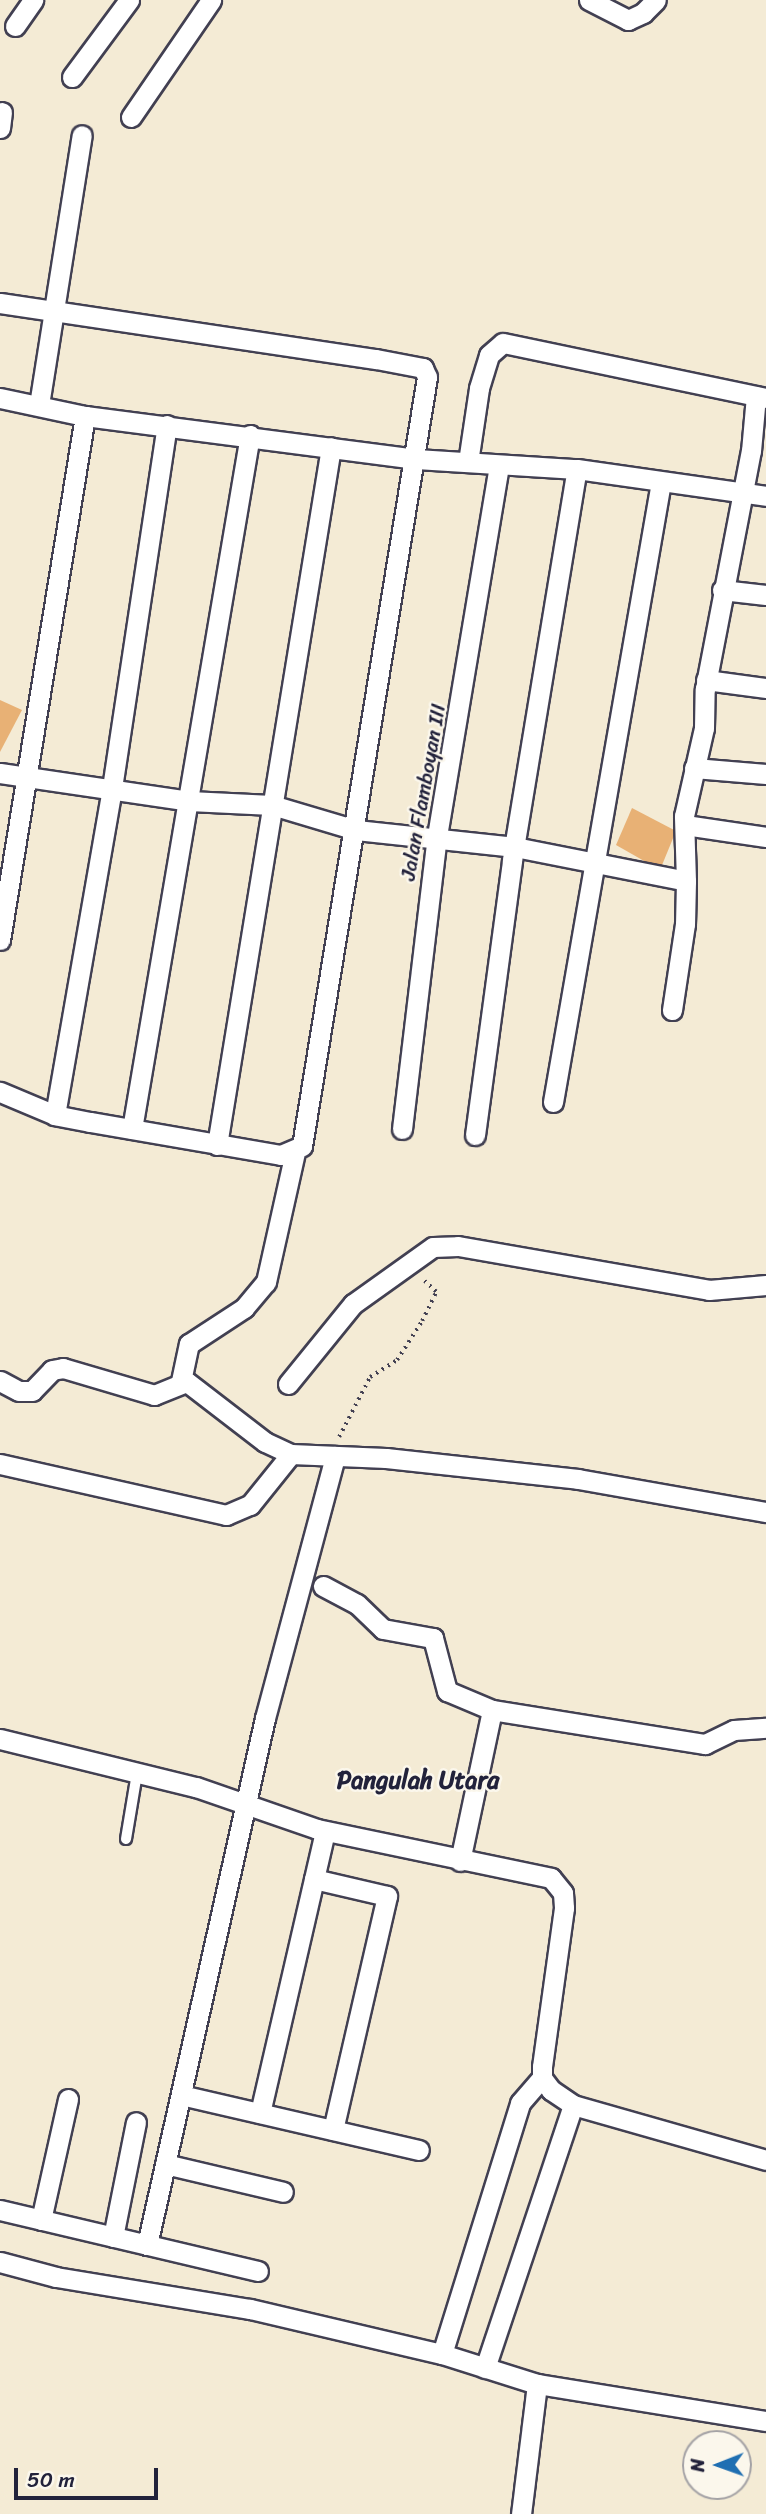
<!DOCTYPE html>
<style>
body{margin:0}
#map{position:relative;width:766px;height:2514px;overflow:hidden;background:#f4ebd5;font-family:Sriracha,sans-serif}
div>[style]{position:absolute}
.building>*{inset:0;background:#e8b175}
.path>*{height:3.5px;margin-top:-1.75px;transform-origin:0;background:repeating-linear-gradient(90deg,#424052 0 2px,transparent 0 7px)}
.roads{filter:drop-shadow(2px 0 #424052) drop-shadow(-2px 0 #424052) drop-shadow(0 2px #424052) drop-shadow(0 -2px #424052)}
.service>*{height:10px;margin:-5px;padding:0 5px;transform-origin:5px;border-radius:5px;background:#fff}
.minor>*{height:19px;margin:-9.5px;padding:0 9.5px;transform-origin:9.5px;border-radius:9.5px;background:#fff}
span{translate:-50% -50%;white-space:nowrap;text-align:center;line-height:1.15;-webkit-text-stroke:5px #fbf7ec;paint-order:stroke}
.street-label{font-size:21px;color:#22223b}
.quarter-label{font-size:24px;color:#22223b;font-weight:700}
.north{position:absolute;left:682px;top:2430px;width:70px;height:70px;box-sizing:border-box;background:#fbf7ec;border:2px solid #a4a2a5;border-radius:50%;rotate:269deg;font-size:19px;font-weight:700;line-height:28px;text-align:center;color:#22223b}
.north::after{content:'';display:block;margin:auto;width:24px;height:32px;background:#1f6fb2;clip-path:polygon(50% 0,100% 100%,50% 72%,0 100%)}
.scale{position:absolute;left:14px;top:2468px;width:144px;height:32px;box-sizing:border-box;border:4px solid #22223b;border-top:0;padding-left:9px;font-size:21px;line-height:24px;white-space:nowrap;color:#22223b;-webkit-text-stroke:5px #fbf7ec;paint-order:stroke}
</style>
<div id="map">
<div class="building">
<i style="clip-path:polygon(0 700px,22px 710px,0 752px)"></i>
<i style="clip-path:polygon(632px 808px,676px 831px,660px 870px,616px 845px)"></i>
</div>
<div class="path">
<i style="left:339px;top:1437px;width:68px;rotate:-62.7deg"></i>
<i style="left:370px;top:1377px;width:32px;rotate:-32deg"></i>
<i style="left:397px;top:1360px;width:46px;rotate:-57.3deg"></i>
<i style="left:422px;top:1321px;width:32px;rotate:-64deg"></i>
<i style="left:436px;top:1292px;width:19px;rotate:-137deg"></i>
</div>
<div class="roads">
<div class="service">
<i style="left:126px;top:1839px;width:67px;rotate:-80.5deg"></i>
</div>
<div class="minor">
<i style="left:589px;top:0;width:44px;rotate:27.1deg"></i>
<i style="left:628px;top:20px;width:17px;rotate:-25deg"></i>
<i style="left:643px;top:13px;width:18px;rotate:-45deg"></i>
<i style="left:15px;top:26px;width:32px;rotate:-55deg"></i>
<i style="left:72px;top:77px;width:96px;rotate:-53.5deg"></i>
<i style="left:131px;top:117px;width:142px;rotate:-55.6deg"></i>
<i style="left:0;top:128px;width:16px;rotate:-83deg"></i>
<i style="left:0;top:303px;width:380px;rotate:8.5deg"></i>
<i style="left:376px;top:359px;width:48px;rotate:10.8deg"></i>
<i style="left:423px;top:368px;width:10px;rotate:66deg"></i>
<i style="left:427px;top:377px;width:779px;rotate:99.23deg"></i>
<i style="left:302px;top:1146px;width:23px;rotate:157deg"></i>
<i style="left:281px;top:1155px;width:194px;rotate:-170.2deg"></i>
<i style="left:90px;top:1122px;width:36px;rotate:-169deg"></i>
<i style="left:55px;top:1115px;width:60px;rotate:-157.3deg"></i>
<i style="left:0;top:398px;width:87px;rotate:12deg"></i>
<i style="left:85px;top:416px;width:334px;rotate:7.4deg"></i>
<i style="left:416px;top:459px;width:161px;rotate:3.6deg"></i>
<i style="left:577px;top:469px;width:191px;rotate:8.1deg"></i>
<i style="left:39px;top:405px;width:273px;rotate:-81deg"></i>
<i style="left:468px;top:462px;width:75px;rotate:-81.5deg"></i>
<i style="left:479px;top:388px;width:34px;rotate:-73deg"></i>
<i style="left:489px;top:355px;width:18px;rotate:-41deg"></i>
<i style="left:503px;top:343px;width:269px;rotate:11.8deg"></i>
<i style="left:722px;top:590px;width:44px;rotate:6.5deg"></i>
<i style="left:706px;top:680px;width:61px;rotate:7.6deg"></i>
<i style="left:694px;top:768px;width:72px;rotate:4.8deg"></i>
<i style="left:0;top:773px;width:191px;rotate:8.4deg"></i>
<i style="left:189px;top:801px;width:83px;rotate:2.8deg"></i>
<i style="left:272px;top:805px;width:88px;rotate:16.6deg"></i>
<i style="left:356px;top:830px;width:160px;rotate:6.1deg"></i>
<i style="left:515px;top:847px;width:174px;rotate:11.2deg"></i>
<i style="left:686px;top:881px;width:43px;rotate:91.3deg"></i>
<i style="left:685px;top:924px;width:87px;rotate:98.6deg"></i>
<i style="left:685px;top:825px;width:82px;rotate:8.4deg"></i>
<i style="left:686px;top:881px;width:65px;rotate:-91.8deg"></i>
<i style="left:684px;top:816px;width:90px;rotate:-77.2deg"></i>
<i style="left:704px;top:728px;width:39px;rotate:-89deg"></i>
<i style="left:705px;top:689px;width:242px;rotate:-79.1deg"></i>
<i style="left:751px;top:451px;width:55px;rotate:-84.8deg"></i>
<i style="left:0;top:940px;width:531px;rotate:-80.79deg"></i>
<i style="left:553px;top:1102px;width:629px;rotate:-80.12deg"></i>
<i style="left:55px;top:1115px;width:332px;rotate:-80.1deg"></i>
<i style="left:112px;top:788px;width:367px;rotate:-81.4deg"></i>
<i style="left:132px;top:1129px;width:704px;rotate:-80.35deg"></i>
<i style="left:402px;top:1129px;width:289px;rotate:-83.2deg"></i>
<i style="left:436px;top:842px;width:382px;rotate:-80.5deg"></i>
<i style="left:475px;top:1135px;width:277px;rotate:-82.3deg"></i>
<i style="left:512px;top:860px;width:396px;rotate:-80.6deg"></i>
<i style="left:217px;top:1145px;width:707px;rotate:-80.72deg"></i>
<i style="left:0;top:1381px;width:21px;rotate:28deg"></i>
<i style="left:19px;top:1391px;width:13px"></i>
<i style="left:32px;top:1391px;width:29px;rotate:-46deg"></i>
<i style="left:52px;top:1370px;width:11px;rotate:-10deg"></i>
<i style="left:63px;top:1368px;width:95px;rotate:16.5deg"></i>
<i style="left:154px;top:1395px;width:35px;rotate:-22deg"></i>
<i style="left:187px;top:1382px;width:98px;rotate:37.6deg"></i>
<i style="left:265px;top:1442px;width:29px;rotate:25deg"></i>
<i style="left:291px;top:1454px;width:95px;rotate:2.4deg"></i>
<i style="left:386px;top:1458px;width:193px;rotate:6.2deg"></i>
<i style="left:578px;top:1479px;width:191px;rotate:10deg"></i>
<i style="left:181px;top:1381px;width:38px;rotate:-78deg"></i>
<i style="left:189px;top:1344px;width:66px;rotate:-33.2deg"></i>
<i style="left:244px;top:1308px;width:34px;rotate:-50deg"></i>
<i style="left:266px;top:1282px;width:133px;rotate:-77.4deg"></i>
<i style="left:288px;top:1384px;width:103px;rotate:-50.9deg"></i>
<i style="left:353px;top:1304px;width:98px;rotate:-35.5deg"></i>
<i style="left:433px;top:1247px;width:25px;rotate:-2deg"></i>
<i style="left:458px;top:1246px;width:255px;rotate:9.9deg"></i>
<i style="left:709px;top:1290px;width:57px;rotate:-5deg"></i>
<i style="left:0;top:1464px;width:232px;rotate:12.7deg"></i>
<i style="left:226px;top:1515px;width:26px;rotate:-23deg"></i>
<i style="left:250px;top:1505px;width:65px;rotate:-51.2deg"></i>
<i style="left:323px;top:1586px;width:38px;rotate:28deg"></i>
<i style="left:357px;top:1604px;width:36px;rotate:44deg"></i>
<i style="left:383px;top:1629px;width:51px;rotate:10.2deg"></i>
<i style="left:433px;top:1638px;width:55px;rotate:75.2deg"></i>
<i style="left:447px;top:1691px;width:49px;rotate:22.9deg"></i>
<i style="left:492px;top:1710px;width:216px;rotate:9.1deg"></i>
<i style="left:705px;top:1744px;width:32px;rotate:-26deg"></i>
<i style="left:734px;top:1730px;width:32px;rotate:-4deg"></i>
<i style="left:0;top:1739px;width:202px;rotate:13.8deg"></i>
<i style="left:196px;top:1787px;width:128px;rotate:19.1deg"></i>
<i style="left:317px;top:1829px;width:239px;rotate:11.8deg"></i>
<i style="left:551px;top:1878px;width:19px;rotate:51deg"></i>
<i style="left:563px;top:1893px;width:15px;rotate:86deg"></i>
<i style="left:564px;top:1908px;width:161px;rotate:97.9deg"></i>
<i style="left:542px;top:2067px;width:11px;rotate:90deg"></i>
<i style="left:542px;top:2078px;width:15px;rotate:53deg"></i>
<i style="left:551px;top:2090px;width:27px;rotate:34deg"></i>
<i style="left:573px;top:2105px;width:201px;rotate:15.9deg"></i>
<i style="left:460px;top:1861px;width:154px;rotate:-78deg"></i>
<i style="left:314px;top:1879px;width:75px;rotate:13.1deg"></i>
<i style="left:387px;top:1896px;width:240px;rotate:103deg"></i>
<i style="left:181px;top:2095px;width:244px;rotate:13deg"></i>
<i style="left:260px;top:2113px;width:289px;rotate:-77deg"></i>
<i style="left:165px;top:2164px;width:121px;rotate:13.3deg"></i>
<i style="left:0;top:2210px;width:265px;rotate:13.3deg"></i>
<i style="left:41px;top:2220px;width:124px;rotate:-77.4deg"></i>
<i style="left:113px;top:2237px;width:117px;rotate:-78.7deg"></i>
<i style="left:147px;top:2245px;width:540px;rotate:-77.38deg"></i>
<i style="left:265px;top:1718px;width:271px;rotate:-75deg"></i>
<i style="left:0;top:2262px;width:58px;rotate:15deg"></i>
<i style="left:56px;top:2277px;width:197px;rotate:9.4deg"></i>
<i style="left:250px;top:2309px;width:197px;rotate:13.2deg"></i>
<i style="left:442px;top:2354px;width:263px;rotate:-72.7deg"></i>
<i style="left:520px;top:2103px;width:33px;rotate:-49deg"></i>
<i style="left:442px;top:2354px;width:100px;rotate:17.5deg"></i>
<i style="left:537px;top:2384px;width:131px;rotate:97deg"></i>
<i style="left:485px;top:2368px;width:277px;rotate:-71.5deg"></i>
<i style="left:537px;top:2384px;width:232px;rotate:9.2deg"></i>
</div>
</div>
<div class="street-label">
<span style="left:423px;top:792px;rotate:-80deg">Jalan Flamboyan III</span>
</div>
<div class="quarter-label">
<span style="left:418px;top:1781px">Pangulah Utara</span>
</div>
<div class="north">N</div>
<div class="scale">50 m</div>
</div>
